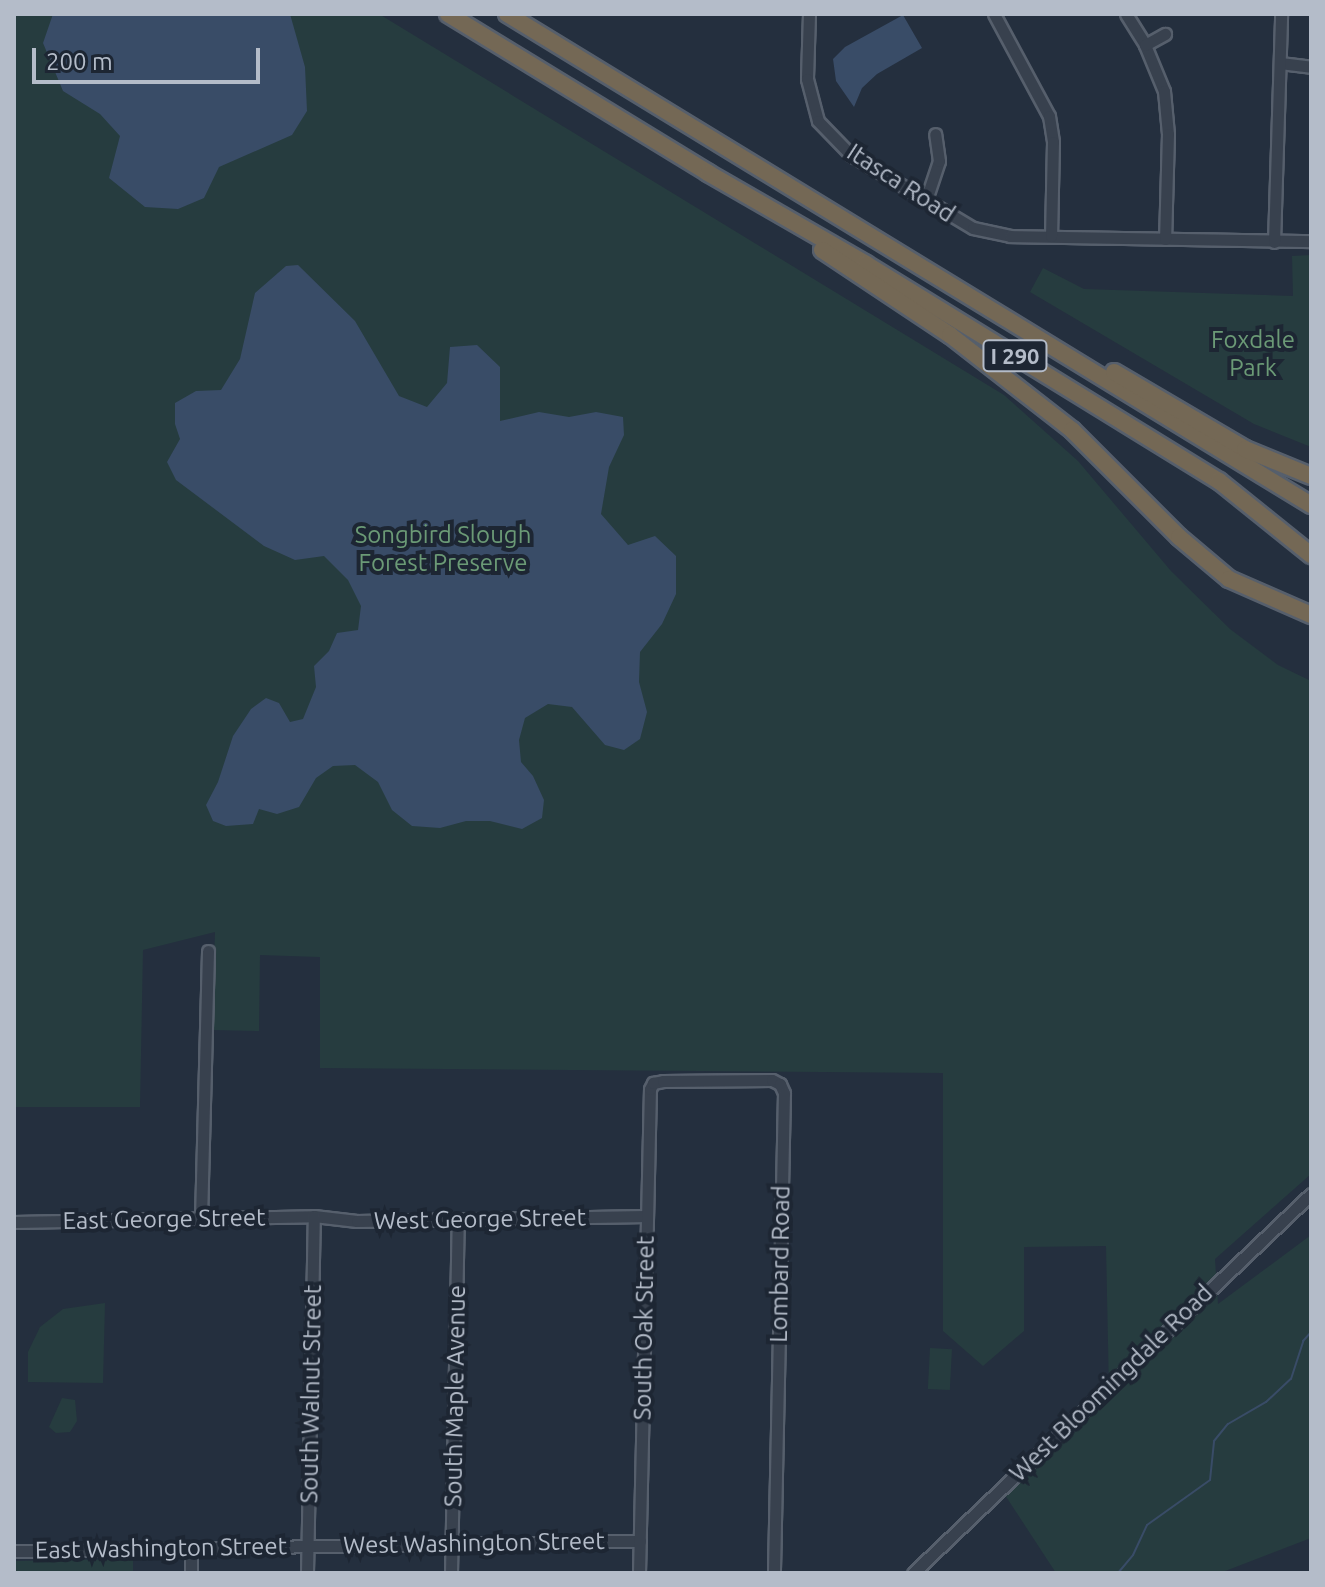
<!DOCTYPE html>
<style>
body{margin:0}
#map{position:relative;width:1325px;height:1587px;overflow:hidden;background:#242f3e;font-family:Ubuntu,sans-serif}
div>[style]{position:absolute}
.green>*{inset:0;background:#263c3f;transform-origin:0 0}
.water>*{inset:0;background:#394c67}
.stream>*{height:2px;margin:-1px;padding:0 1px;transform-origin:1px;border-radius:1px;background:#394c67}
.roads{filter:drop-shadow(2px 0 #565f6c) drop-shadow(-2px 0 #565f6c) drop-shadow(0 2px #565f6c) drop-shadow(0 -2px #565f6c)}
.minor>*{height:11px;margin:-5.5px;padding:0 5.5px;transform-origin:5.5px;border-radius:5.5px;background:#38414e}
.highway>*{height:16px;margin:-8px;padding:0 8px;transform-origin:8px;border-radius:8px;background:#746855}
span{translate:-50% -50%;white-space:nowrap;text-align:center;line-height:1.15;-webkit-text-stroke:8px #1d2633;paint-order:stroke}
.shield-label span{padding:2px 6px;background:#1d2633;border:2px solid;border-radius:6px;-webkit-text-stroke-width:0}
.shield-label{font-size:22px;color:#b4bcc9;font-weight:700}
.street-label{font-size:24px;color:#b4bcc9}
.park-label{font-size:24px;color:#6b9a76}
.frame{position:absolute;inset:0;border:16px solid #b4bcc9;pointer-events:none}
.scale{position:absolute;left:32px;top:48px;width:228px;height:36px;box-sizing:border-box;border:4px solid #b4bcc9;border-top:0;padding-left:10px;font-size:24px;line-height:28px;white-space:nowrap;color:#b4bcc9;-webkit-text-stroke:6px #1d2633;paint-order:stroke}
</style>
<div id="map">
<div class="green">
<i style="clip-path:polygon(14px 14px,379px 14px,1004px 395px,1078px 461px,1171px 571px,1230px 629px,1278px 665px,1311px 681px,1311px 1174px,1215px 1259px,1218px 1304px,1311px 1235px,1311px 1538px,1220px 1573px,1056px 1573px,1005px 1495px,1109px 1391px,1106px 1246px,1024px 1247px,1024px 1331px,983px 1366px,943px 1331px,943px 1073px,320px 1068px,320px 957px,260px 955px,259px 1031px,212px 1030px,215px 932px,143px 950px,140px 1107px,14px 1107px)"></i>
<i style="clip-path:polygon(1311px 255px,1311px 447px,1254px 424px,1030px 292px,1043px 268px,1084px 289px,1293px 296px,1292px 256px)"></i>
<i style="clip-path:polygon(105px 1303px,103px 1383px,28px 1382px,28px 1352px,40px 1327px,63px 1309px)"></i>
<i style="left:930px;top:1348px;width:22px;height:41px;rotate:3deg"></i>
<i style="clip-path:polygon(62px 1398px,75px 1400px,77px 1421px,70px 1432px,56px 1433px,49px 1427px)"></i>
<i style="clip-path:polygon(133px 1559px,133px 1573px,14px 1573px,14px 1561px)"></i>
</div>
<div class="water">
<i style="clip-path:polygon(53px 14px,290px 14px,305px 67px,307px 111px,292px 135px,219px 167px,204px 198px,178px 209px,145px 207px,109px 178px,120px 136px,100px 114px,63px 91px,43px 43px)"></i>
<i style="clip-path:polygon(903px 15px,922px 48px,877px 74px,862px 88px,854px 107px,836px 81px,833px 59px,845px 47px)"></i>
<i style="clip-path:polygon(298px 265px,355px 321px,399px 396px,427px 407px,447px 383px,450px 347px,477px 345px,500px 367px,500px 421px,539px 412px,569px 417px,596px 412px,623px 417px,624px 435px,609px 467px,601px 514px,628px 545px,655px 536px,676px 556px,676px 594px,662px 624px,640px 652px,639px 682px,647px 712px,640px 739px,624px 750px,605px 745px,572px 707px,548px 704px,525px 718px,519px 740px,521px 762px,533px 776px,544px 800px,542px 818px,522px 829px,490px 821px,466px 821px,440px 828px,412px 826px,392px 810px,378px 782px,355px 765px,333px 766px,316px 778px,299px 807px,277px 814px,259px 809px,253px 824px,226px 826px,213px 821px,206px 805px,218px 782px,233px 736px,251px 709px,266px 698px,279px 703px,290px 722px,303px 719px,316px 687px,314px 666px,329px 651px,337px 633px,358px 630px,361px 606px,348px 580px,324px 556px,295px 560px,264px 546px,176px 480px,167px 462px,180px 439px,175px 424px,175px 403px,196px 391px,221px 390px,240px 359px,255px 293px,286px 266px)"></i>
</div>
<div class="stream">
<i style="left:1118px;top:1573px;width:23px;rotate:-50deg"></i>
<i style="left:1133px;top:1555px;width:33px;rotate:-65deg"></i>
<i style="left:1147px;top:1525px;width:77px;rotate:-35.5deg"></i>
<i style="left:1210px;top:1480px;width:39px;rotate:-84deg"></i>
<i style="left:1214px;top:1441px;width:22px;rotate:-51deg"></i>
<i style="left:1228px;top:1424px;width:44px;rotate:-30.1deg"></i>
<i style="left:1266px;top:1402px;width:34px;rotate:-43deg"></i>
<i style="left:1291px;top:1379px;width:40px;rotate:-72deg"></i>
<i style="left:1303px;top:1341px;width:12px;rotate:-48deg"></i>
</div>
<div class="roads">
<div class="minor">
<i style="left:809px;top:14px;width:65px;rotate:91.8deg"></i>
<i style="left:807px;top:79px;width:43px;rotate:75.3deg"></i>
<i style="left:818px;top:121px;width:47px;rotate:45.9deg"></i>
<i style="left:851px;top:155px;width:142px;rotate:30.9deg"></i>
<i style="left:973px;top:228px;width:38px;rotate:12deg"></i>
<i style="left:1010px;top:236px;width:301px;rotate:1deg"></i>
<i style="left:994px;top:14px;width:116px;rotate:61.7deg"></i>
<i style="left:1049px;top:116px;width:26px;rotate:81deg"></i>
<i style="left:1053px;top:142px;width:94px;rotate:91.2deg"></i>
<i style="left:1126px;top:14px;width:36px;rotate:58deg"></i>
<i style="left:1145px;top:45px;width:50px;rotate:67.6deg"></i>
<i style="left:1164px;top:91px;width:43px;rotate:84.7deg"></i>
<i style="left:1168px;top:134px;width:105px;rotate:91.6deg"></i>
<i style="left:1145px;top:45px;width:23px;rotate:-29deg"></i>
<i style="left:1280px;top:63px;width:31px;rotate:7deg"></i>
<i style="left:926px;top:200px;width:41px;rotate:-71.6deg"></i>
<i style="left:939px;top:161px;width:27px;rotate:-98deg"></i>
<i style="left:1274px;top:242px;width:228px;rotate:-88.2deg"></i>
<i style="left:201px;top:1219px;width:268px;rotate:-88.5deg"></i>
<i style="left:14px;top:1222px;width:300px;rotate:-1.1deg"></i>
<i style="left:314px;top:1216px;width:43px;rotate:6.6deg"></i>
<i style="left:357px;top:1221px;width:290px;rotate:-1deg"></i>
<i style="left:14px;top:1551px;width:626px;rotate:-0.92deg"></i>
<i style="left:191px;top:1573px;width:25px;rotate:-90deg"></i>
<i style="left:307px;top:1573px;width:357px;rotate:-88.9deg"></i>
<i style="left:451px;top:1573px;width:354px;rotate:-88.9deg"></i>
<i style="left:639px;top:1573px;width:484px;rotate:-88.7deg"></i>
<i style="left:650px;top:1089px;width:7px;rotate:-63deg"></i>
<i style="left:653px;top:1083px;width:10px;rotate:-11deg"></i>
<i style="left:663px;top:1081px;width:109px;rotate:-0.5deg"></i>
<i style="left:772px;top:1080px;width:9px;rotate:27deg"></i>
<i style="left:780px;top:1084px;width:10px;rotate:66deg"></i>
<i style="left:784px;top:1093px;width:480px;rotate:91.2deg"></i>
<i style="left:913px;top:1573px;width:550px;rotate:-43.6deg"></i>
</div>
<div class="highway">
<i style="left:448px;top:14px;width:305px;rotate:31.4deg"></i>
<i style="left:708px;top:173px;width:182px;rotate:29.9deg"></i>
<i style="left:866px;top:264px;width:414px;rotate:31.6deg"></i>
<i style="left:1219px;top:481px;width:118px;rotate:38.8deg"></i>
<i style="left:507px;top:14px;width:942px;rotate:31.41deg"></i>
<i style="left:822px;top:250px;width:154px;rotate:33.6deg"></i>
<i style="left:950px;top:335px;width:155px;rotate:37.9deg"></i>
<i style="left:1072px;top:430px;width:151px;rotate:45deg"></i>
<i style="left:1179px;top:537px;width:65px;rotate:40deg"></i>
<i style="left:1229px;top:579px;width:90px;rotate:23.7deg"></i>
<i style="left:1114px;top:372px;width:152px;rotate:30.4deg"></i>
<i style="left:1245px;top:449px;width:71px;rotate:22.2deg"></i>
</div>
</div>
<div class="shield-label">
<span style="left:1015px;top:356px">I 290</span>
</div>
<div class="street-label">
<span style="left:901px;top:183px;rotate:33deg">Itasca Road</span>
<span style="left:164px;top:1219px;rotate:-1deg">East George Street</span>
<span style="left:480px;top:1219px;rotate:-1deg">West George Street</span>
<span style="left:780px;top:1264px;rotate:-89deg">Lombard Road</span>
<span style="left:644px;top:1328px;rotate:-89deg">South Oak Street</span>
<span style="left:1111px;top:1383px;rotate:-44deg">West Bloomingdale Road</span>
<span style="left:311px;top:1394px;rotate:-89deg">South Walnut Street</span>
<span style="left:455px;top:1396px;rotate:-89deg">South Maple Avenue</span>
<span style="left:474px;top:1543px;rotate:-1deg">West Washington Street</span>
<span style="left:161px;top:1548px;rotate:-1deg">East Washington Street</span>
</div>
<div class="park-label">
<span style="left:1253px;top:354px">Foxdale<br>Park</span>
<span style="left:443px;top:549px">Songbird Slough<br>Forest Preserve</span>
</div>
<div class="frame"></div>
<div class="scale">200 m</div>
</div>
